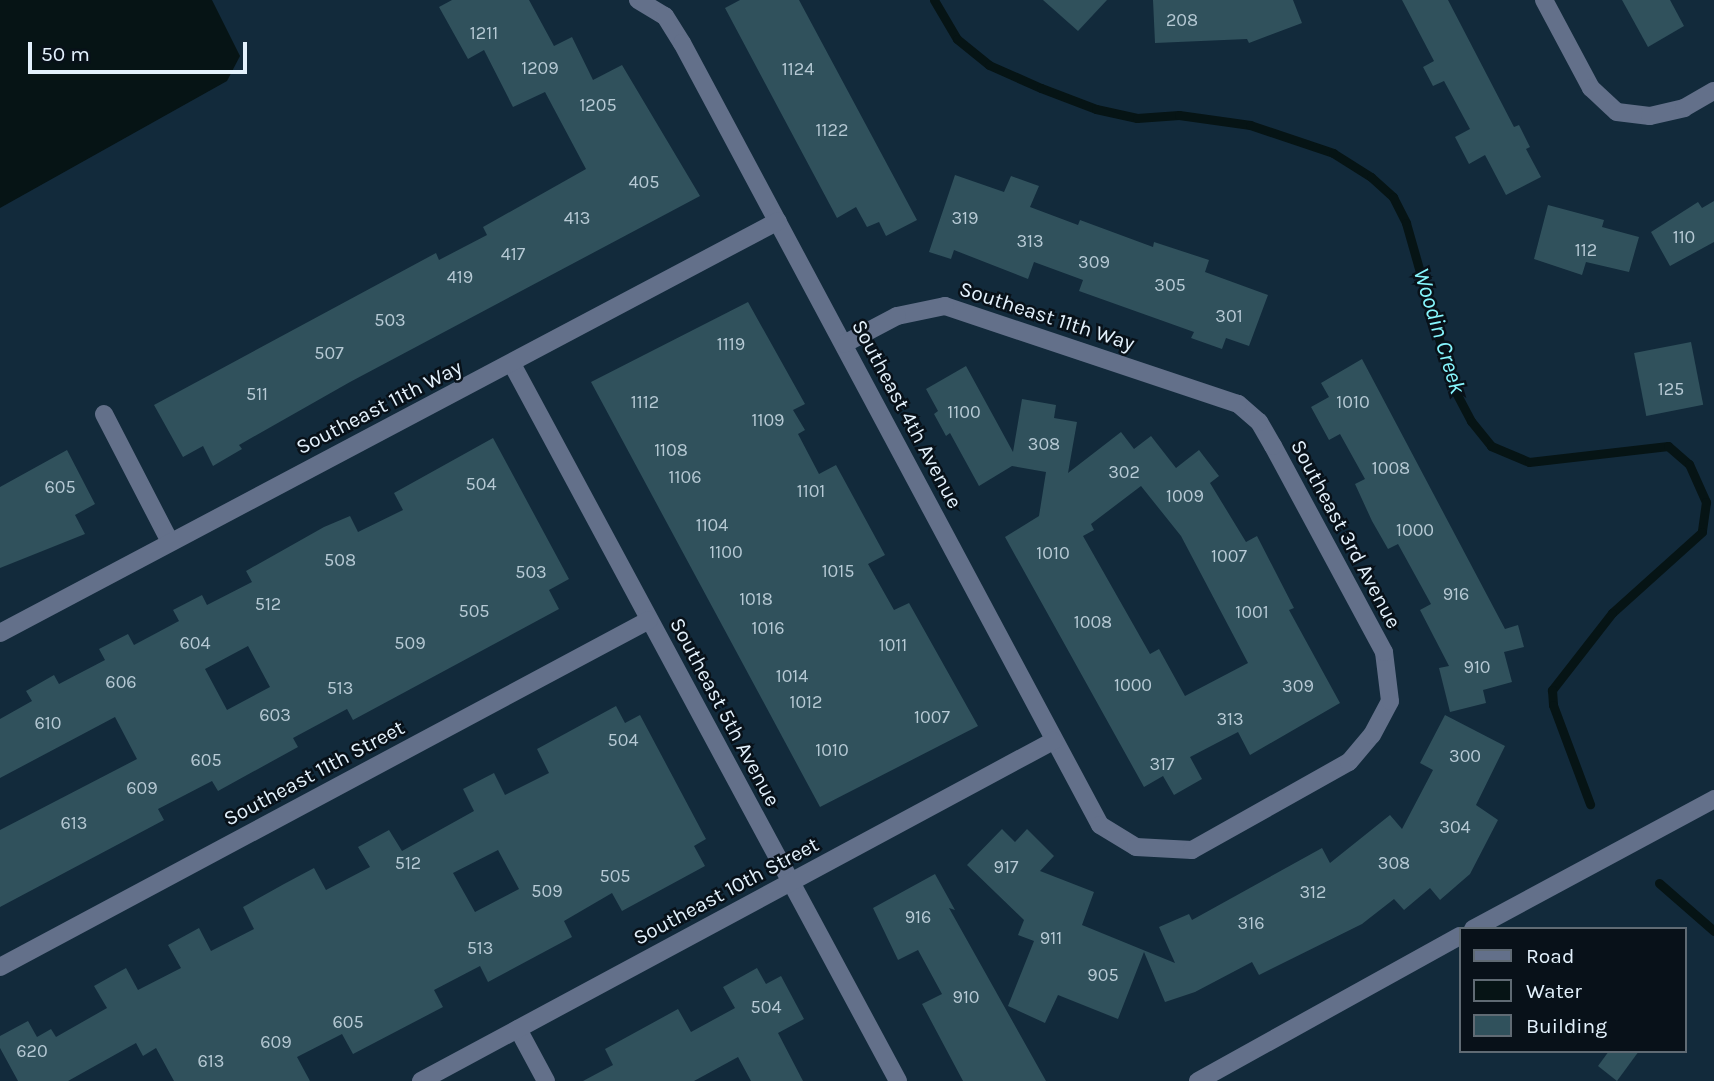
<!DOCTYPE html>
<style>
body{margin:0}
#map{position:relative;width:1714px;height:1081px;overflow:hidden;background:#122a3b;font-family:Karla,sans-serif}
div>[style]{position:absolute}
.water>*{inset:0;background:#061415}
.stream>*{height:9px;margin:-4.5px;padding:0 4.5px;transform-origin:4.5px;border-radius:4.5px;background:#061415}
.building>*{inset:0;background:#30515c;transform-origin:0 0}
.minor>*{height:18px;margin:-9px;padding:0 9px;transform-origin:9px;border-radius:9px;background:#63708a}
span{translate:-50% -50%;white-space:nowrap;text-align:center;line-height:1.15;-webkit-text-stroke:5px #081119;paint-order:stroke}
.number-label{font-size:18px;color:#b6c9d4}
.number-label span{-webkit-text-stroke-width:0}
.street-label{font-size:21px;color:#e3f1fc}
.water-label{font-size:23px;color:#87f7fe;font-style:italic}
.legend{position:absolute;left:1459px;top:927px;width:228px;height:126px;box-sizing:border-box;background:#081119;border:2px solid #606b74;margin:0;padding:9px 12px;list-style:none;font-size:21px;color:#e3f1fc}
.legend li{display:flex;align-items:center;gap:14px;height:35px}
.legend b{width:35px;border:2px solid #606b74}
.scale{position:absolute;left:28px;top:42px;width:219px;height:32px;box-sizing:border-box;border:4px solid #e3f1fc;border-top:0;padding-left:9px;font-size:21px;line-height:24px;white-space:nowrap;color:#e3f1fc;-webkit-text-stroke:5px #081119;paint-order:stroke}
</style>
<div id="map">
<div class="water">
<i style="clip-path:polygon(0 0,212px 0,240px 56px,227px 81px,0 208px)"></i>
</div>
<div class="stream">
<i style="left:934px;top:0;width:45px;rotate:59.5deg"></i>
<i style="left:957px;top:39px;width:41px;rotate:39.1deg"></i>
<i style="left:989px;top:65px;width:57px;rotate:23.9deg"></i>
<i style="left:1041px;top:88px;width:59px;rotate:20.9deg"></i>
<i style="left:1096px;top:109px;width:42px;rotate:12.4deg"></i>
<i style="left:1137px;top:118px;width:42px;rotate:-4.1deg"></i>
<i style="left:1179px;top:115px;width:72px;rotate:8deg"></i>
<i style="left:1250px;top:125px;width:88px;rotate:18.6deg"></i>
<i style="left:1333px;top:153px;width:45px;rotate:32.3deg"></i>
<i style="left:1371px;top:177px;width:30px;rotate:42deg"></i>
<i style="left:1393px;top:197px;width:29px;rotate:63deg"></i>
<i style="left:1406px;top:223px;width:168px;rotate:74.1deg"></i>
<i style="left:1452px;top:385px;width:41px;rotate:62.2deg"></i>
<i style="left:1471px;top:421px;width:32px;rotate:51deg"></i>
<i style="left:1491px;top:446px;width:41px;rotate:22.8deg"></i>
<i style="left:1529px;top:462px;width:140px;rotate:-6.6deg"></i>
<i style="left:1668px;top:446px;width:28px;rotate:41deg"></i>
<i style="left:1689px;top:464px;width:42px;rotate:65.9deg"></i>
<i style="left:1706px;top:502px;width:30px;rotate:98deg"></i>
<i style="left:1702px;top:532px;width:121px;rotate:138deg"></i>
<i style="left:1612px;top:613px;width:98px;rotate:127.9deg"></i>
<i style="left:1552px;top:690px;width:15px;rotate:86deg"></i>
<i style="left:1553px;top:705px;width:106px;rotate:69.5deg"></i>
<i style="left:1659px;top:883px;width:73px;rotate:41.1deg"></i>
</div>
<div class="building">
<i style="clip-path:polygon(452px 0,529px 0,554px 46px,572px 37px,593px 80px,622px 65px,700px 196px,350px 382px,239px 445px,242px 449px,213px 466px,203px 446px,183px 457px,154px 405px,436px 253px,439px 260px,487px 235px,483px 227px,586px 169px,545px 92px,513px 107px,484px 50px,468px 59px,439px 7px)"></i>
<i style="clip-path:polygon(740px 0,799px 0,917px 220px,886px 236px,879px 222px,867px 227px,856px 207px,837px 218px,725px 8px)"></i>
<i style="clip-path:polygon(1043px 0,1107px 0,1078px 31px)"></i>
<i style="clip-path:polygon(1153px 0,1293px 0,1302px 23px,1249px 43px,1247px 39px,1155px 43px)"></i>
<i style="clip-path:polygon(1402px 0,1448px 0,1514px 127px,1519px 125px,1530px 147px,1526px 149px,1541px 177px,1506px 195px,1485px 155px,1469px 164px,1455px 137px,1470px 129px,1444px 81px,1433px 86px,1423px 67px,1434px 61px)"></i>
<i style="clip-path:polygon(1622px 0,1670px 0,1684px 26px,1648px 47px)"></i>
<i style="clip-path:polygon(955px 175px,1004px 192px,1011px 176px,1039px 186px,1030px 207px,1078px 225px,1080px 220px,1153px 247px,1154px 242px,1209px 260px,1205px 272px,1268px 295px,1249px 346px,1226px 338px,1222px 349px,1191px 338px,1194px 332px,1079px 291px,1083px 280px,1034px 262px,1028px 279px,954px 250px,951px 259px,929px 252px)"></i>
<i style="clip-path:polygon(1714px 201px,1714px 242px,1670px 266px,1651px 232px,1698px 202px,1702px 208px)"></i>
<i style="clip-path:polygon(1548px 205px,1604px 220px,1602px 227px,1639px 237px,1629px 272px,1586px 262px,1582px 275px,1534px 259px)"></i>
<i style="clip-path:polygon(748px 302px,805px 404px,793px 410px,805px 430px,798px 434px,819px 474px,836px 465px,885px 555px,868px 564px,894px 610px,909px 603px,978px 726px,820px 807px,591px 382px)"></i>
<i style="left:1691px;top:342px;width:64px;height:58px;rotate:79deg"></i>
<i style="clip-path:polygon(1362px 359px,1505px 629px,1518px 625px,1524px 647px,1504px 652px,1512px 682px,1483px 690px,1486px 703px,1450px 712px,1439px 668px,1449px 666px,1420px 610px,1431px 604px,1398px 544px,1388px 549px,1372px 521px,1355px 484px,1365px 479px,1340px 434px,1329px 440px,1311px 407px,1329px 397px,1321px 383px)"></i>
<i style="clip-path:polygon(evenodd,966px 366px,1013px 452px,1022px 399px,1056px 405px,1054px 418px,1077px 422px,1068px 473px,1121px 432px,1134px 449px,1151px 436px,1176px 468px,1199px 450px,1219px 476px,1210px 483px,1246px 542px,1257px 536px,1294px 608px,1289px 610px,1340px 703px,1250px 755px,1238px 732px,1190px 757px,1202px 779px,1174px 795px,1163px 776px,1144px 787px,1005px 537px,1039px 516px,1046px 472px,1012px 466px,979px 486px,950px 433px,946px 436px,934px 414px,938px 411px,926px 389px,966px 366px,1141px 486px,1181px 536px,1248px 663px,1185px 696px,1159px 649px,1150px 654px,1083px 536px,1094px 530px,1091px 524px,1141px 486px)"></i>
<i style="clip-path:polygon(evenodd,493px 438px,569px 579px,549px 590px,559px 609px,353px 720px,347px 709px,293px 738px,298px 747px,218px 791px,212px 781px,158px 809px,164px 820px,0 907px,0 830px,137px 759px,115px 717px,0 778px,0 719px,32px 701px,26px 691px,54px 675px,59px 684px,105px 660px,99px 649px,128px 634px,134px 645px,179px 621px,173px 610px,202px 595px,207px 605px,252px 582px,246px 571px,324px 527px,350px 516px,358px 532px,403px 510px,394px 493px,493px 438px,248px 646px,270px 687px,227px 710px,205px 669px,248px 646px)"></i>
<i style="clip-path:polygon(67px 450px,95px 504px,75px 515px,85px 534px,0 568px,0 487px)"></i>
<i style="clip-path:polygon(evenodd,616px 706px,625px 723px,640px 715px,706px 839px,694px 846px,705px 866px,622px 911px,612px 893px,564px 921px,572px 937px,488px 982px,480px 966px,434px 990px,443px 1007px,353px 1054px,342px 1034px,297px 1057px,310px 1081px,174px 1081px,156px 1048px,143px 1056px,136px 1043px,68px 1081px,18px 1081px,0 1048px,0 1036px,28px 1021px,37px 1037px,51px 1029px,56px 1037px,107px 1008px,94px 986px,126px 968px,138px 990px,181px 968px,168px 945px,199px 928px,211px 951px,254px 929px,243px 907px,284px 884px,314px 868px,326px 890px,370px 867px,358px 847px,389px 830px,402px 851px,474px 811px,463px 789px,494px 773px,505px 795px,549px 773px,537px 749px,616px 706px,498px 850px,519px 889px,475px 912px,453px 873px,498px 850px)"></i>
<i style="clip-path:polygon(1445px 715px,1505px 746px,1476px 805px,1498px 820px,1470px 874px,1440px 900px,1430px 888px,1404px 910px,1394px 899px,1362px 924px,1259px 975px,1252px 962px,1195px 992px,1165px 1002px,1144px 952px,1118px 1019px,1058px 995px,1045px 1023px,1008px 1006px,1034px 941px,1018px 935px,1024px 920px,967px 865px,1002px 829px,1015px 842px,1027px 829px,1054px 856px,1040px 871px,1094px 892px,1082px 925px,1175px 963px,1159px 927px,1189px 914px,1192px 920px,1322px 848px,1330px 863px,1390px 815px,1402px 829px,1433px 770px,1420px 763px)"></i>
<i style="clip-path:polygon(935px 874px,955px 910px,949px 908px,1046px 1081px,963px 1081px,922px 1004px,942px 994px,918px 950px,898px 960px,873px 908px)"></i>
<i style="clip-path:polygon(757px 968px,766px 984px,781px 976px,804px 1019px,778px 1033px,803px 1081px,751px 1081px,738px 1057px,694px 1081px,583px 1081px,613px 1065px,605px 1049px,678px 1009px,691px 1032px,735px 1008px,723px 987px)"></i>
<i style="clip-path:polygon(1609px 1051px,1639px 1051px,1617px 1081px,1598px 1066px)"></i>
</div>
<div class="minor">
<i style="left:638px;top:0;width:31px;rotate:31deg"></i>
<i style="left:665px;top:16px;width:32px;rotate:58deg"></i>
<i style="left:682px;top:43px;width:887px;rotate:61.87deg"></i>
<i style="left:1100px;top:825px;width:42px;rotate:31.4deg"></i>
<i style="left:1136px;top:847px;width:56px;rotate:3.1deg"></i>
<i style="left:1192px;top:850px;width:180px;rotate:-29.3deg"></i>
<i style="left:1349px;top:762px;width:35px;rotate:-50deg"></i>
<i style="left:1372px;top:735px;width:38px;rotate:-62deg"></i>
<i style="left:1390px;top:701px;width:49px;rotate:-97deg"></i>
<i style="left:1384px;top:652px;width:234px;rotate:-118.3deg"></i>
<i style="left:1273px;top:446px;width:28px;rotate:-120deg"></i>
<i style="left:1259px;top:422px;width:28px;rotate:-139deg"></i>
<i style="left:1238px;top:404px;width:309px;rotate:-161.5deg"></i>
<i style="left:945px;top:306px;width:49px;rotate:168.2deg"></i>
<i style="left:897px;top:316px;width:60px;rotate:152.2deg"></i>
<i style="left:1544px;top:0;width:100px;rotate:61.9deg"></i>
<i style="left:1591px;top:88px;width:35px;rotate:43deg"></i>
<i style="left:1617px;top:112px;width:33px;rotate:7deg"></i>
<i style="left:1650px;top:116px;width:35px;rotate:-13deg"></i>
<i style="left:1684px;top:108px;width:34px;rotate:-30deg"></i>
<i style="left:512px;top:364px;width:814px;rotate:61.7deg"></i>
<i style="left:104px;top:414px;width:144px;rotate:62.7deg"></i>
<i style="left:0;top:633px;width:880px;rotate:-27.9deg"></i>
<i style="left:1473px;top:929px;width:274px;rotate:-28.3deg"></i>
<i style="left:0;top:967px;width:736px;rotate:-28.13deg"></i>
<i style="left:518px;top:1029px;width:59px;rotate:61.7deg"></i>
<i style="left:421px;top:1081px;width:718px;rotate:-28.28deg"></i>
<i style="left:1198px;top:1081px;width:299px;rotate:-29deg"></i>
</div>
<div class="number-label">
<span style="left:1182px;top:20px">208</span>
<span style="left:484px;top:33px">1211</span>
<span style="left:540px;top:68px">1209</span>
<span style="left:798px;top:69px">1124</span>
<span style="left:598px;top:105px">1205</span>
<span style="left:832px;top:130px">1122</span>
<span style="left:644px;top:182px">405</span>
<span style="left:577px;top:218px">413</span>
<span style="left:965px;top:218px">319</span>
<span style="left:1684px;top:237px">110</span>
<span style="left:1030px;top:241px">313</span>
<span style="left:1586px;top:250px">112</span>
<span style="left:513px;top:254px">417</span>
<span style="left:1094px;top:262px">309</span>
<span style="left:460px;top:277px">419</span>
<span style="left:1170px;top:285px">305</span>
<span style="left:1229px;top:316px">301</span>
<span style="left:390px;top:320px">503</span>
<span style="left:731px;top:344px">1119</span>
<span style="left:329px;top:353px">507</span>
<span style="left:1671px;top:389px">125</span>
<span style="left:257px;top:394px">511</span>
<span style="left:645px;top:402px">1112</span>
<span style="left:1353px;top:402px">1010</span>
<span style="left:964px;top:412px">1100</span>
<span style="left:768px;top:420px">1109</span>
<span style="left:1044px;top:444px">308</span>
<span style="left:671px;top:450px">1108</span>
<span style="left:1391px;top:468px">1008</span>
<span style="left:1124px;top:472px">302</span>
<span style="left:685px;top:477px">1106</span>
<span style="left:481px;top:484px">504</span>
<span style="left:60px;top:487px">605</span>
<span style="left:811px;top:491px">1101</span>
<span style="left:1185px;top:496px">1009</span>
<span style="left:712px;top:525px">1104</span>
<span style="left:1415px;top:530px">1000</span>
<span style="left:726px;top:552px">1100</span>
<span style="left:1053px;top:553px">1010</span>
<span style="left:1229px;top:556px">1007</span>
<span style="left:340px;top:560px">508</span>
<span style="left:838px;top:571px">1015</span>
<span style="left:531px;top:572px">503</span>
<span style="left:1456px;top:594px">916</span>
<span style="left:756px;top:599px">1018</span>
<span style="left:268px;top:604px">512</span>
<span style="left:474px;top:611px">505</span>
<span style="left:1252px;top:612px">1001</span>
<span style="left:1093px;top:622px">1008</span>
<span style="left:768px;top:628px">1016</span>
<span style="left:195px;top:643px">604</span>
<span style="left:410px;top:643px">509</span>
<span style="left:893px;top:645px">1011</span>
<span style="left:1477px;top:667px">910</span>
<span style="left:792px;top:676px">1014</span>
<span style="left:121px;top:682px">606</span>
<span style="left:1133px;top:685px">1000</span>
<span style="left:1298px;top:686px">309</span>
<span style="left:340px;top:688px">513</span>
<span style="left:806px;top:702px">1012</span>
<span style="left:275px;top:715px">603</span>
<span style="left:932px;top:717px">1007</span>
<span style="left:1230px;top:719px">313</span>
<span style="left:48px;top:723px">610</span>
<span style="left:623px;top:740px">504</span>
<span style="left:832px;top:750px">1010</span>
<span style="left:1465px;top:756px">300</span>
<span style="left:206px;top:760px">605</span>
<span style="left:1162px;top:764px">317</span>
<span style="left:142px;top:788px">609</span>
<span style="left:74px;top:823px">613</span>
<span style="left:1455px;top:827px">304</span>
<span style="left:408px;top:863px">512</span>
<span style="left:1394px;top:863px">308</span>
<span style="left:1006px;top:867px">917</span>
<span style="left:615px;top:876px">505</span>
<span style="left:547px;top:891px">509</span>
<span style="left:1313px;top:892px">312</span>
<span style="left:918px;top:917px">916</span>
<span style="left:1251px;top:923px">316</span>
<span style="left:1051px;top:938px">911</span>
<span style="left:480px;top:948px">513</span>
<span style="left:1103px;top:975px">905</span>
<span style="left:966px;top:997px">910</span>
<span style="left:766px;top:1007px">504</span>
<span style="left:348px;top:1022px">605</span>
<span style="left:276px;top:1042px">609</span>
<span style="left:32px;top:1051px">620</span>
<span style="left:211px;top:1061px">613</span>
</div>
<div class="street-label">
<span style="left:1047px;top:316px;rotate:18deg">Southeast 11th Way</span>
<span style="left:379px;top:407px;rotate:-27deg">Southeast 11th Way</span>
<span style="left:907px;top:414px;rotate:62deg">Southeast 4th Avenue</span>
<span style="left:1346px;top:534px;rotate:62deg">Southeast 3rd Avenue</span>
<span style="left:725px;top:712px;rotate:62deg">Southeast 5th Avenue</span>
<span style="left:314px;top:773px;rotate:-28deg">Southeast 11th Street</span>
<span style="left:726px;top:891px;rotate:-28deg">Southeast 10th Street</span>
</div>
<div class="water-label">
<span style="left:1439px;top:331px;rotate:73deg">Woodin Creek</span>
</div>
<ul class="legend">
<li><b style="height:9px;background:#63708a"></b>Road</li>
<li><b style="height:19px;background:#061415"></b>Water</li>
<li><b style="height:19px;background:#30515c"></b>Building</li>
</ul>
<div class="scale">50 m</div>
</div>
